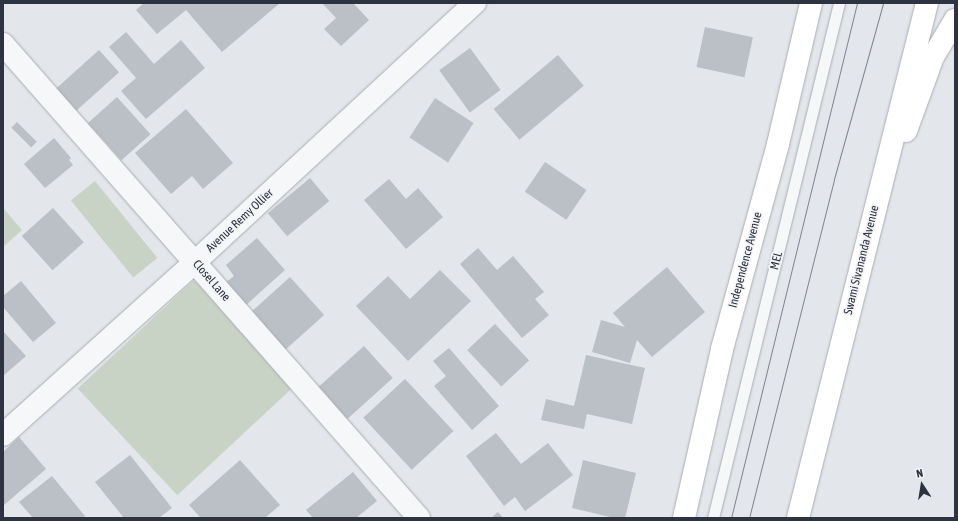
<!DOCTYPE html>
<style>
body{margin:0}
#map{position:relative;width:958px;height:521px;overflow:hidden;background:#e3e6ea;font-family:"Asap Condensed",sans-serif}
div>[style]{position:absolute}
.green>*{inset:0;background:#c8d3c5;transform-origin:0 0}
.building>*{inset:0;background:#bbbfc6;transform-origin:0 0}
.roads{filter:drop-shadow(0 0 1px #a9adb4) drop-shadow(0 0 1px #a9adb4)}
.lane>*{height:11px;margin:-5.5px;padding:0 5.5px;transform-origin:5.5px;border-radius:5.5px;background:#f6f7f9}
.street>*{height:22px;margin:-11px;padding:0 11px;transform-origin:11px;border-radius:11px;background:#f6f7f9}
.secondary>*{height:22px;margin:-11px;padding:0 11px;transform-origin:11px;border-radius:11px;background:#fff}
.tram>*{height:1px;margin:-0.5px;padding:0 0.5px;transform-origin:0.5px;border-radius:0.5px;background:#7e8592}
span{translate:-50% -50%;white-space:nowrap;text-align:center;line-height:1.15;-webkit-text-stroke:3.5px #f3f4f7;paint-order:stroke}
.street-label{font-size:12px;color:#2d3340}
.frame{position:absolute;inset:0;border:4px solid #2d3340;pointer-events:none}
.north{position:absolute;left:902px;top:465px;width:40px;height:40px;-webkit-text-stroke:3px #f3f4f7;paint-order:stroke;rotate:348deg;font-size:11px;font-weight:700;line-height:16px;text-align:center;color:#2d3340}
.north::after{content:'';display:block;margin:auto;width:14px;height:18px;background:#2d3340;clip-path:polygon(50% 0,100% 100%,50% 72%,0 100%)}
</style>
<div id="map">
<div class="green">
<i style="left:95px;top:181px;width:99px;height:31px;rotate:51deg"></i>
<i style="clip-path:polygon(3px 208px,22px 230px,3px 247px)"></i>
<i style="left:194px;top:280px;width:146px;height:159px;rotate:47deg"></i>
</div>
<div class="building">
<i style="clip-path:polygon(144px 3px,280px 3px,222px 52px,186px 10px,157px 34px,136px 10px)"></i>
<i style="clip-path:polygon(322px 3px,353px 3px,369px 20px,341px 46px,324px 29px,336px 18px)"></i>
<i style="left:705px;top:27px;width:49px;height:41px;rotate:12deg"></i>
<i style="clip-path:polygon(126px 32px,154px 64px,181px 40px,205px 68px,146px 119px,121px 91px,136px 78px,109px 47px)"></i>
<i style="left:470px;top:48px;width:52px;height:38px;rotate:54deg"></i>
<i style="left:99px;top:50px;width:30px;height:61px;rotate:48deg"></i>
<i style="left:558px;top:55px;width:40px;height:84px;rotate:50deg"></i>
<i style="left:117px;top:97px;width:50px;height:39px;rotate:48deg"></i>
<i style="left:435px;top:98px;width:46px;height:47px;rotate:33deg"></i>
<i style="clip-path:polygon(186px 109px,233px 163px,203px 189px,192px 176px,171px 194px,135px 153px)"></i>
<i style="left:17px;top:122px;width:28px;height:8px;rotate:45deg"></i>
<i style="clip-path:polygon(54px 138px,71px 158px,69px 160px,73px 165px,45px 188px,24px 164px)"></i>
<i style="left:545px;top:162px;width:50px;height:36px;rotate:34deg"></i>
<i style="left:310px;top:178px;width:30px;height:55px;rotate:50deg"></i>
<i style="clip-path:polygon(389px 179px,406px 199px,418px 188px,443px 217px,406px 249px,364px 200px)"></i>
<i style="left:53px;top:208px;width:46px;height:42px;rotate:48deg"></i>
<i style="clip-path:polygon(257px 238px,285px 270px,246px 305px,226px 282px,234px 276px,226px 265px)"></i>
<i style="clip-path:polygon(478px 248px,497px 270px,513px 256px,544px 292px,535px 299px,549px 315px,522px 338px,460px 264px)"></i>
<i style="clip-path:polygon(667px 267px,705px 312px,652px 357px,637px 340px,630px 363px,592px 352px,601px 320px,625px 327px,613px 313px)"></i>
<i style="clip-path:polygon(440px 270px,471px 301px,408px 361px,356px 306px,388px 276px,410px 299px)"></i>
<i style="left:290px;top:277px;width:51px;height:53px;rotate:48deg"></i>
<i style="clip-path:polygon(21px 281px,56px 323px,33px 342px,3px 307px,3px 296px)"></i>
<i style="left:495px;top:324px;width:50px;height:38px;rotate:47deg"></i>
<i style="clip-path:polygon(3px 331px,26px 356px,3px 376px)"></i>
<i style="left:364px;top:346px;width:43px;height:62px;rotate:48deg"></i>
<i style="clip-path:polygon(449px 348px,499px 406px,472px 430px,434px 386px,446px 376px,433px 361px)"></i>
<i style="clip-path:polygon(586px 355px,645px 368px,632px 424px,587px 414px,584px 429px,541px 420px,546px 399px,574px 406px)"></i>
<i style="left:405px;top:379px;width:71px;height:57px;rotate:47deg"></i>
<i style="clip-path:polygon(496px 433px,521px 464px,548px 443px,573px 475px,525px 511px,515px 497px,504px 506px,466px 456px)"></i>
<i style="clip-path:polygon(19px 437px,46px 469px,4px 505px,3px 452px)"></i>
<i style="clip-path:polygon(130px 455px,172px 508px,159px 518px,124px 518px,95px 482px)"></i>
<i style="clip-path:polygon(240px 460px,280px 505px,265px 518px,201px 518px,189px 505px)"></i>
<i style="clip-path:polygon(583px 460px,636px 473px,625px 518px,614px 518px,572px 508px)"></i>
<i style="clip-path:polygon(353px 472px,377px 501px,356px 518px,313px 518px,306px 510px)"></i>
<i style="clip-path:polygon(52px 476px,85px 516px,82px 518px,33px 518px,19px 502px)"></i>
<i style="clip-path:polygon(498px 512px,503px 518px,491px 518px)"></i>
</div>
<div class="roads">
<div class="lane">
<i style="left:713px;top:518px;width:530px;rotate:-76.25deg"></i>
</div>
<div class="street">
<i style="left:3px;top:44px;width:631px;rotate:48.73deg"></i>
<i style="left:3px;top:435px;width:257px;rotate:-42deg"></i>
<i style="left:194px;top:263px;width:383px;rotate:-42.8deg"></i>
</div>
<div class="secondary">
<i style="left:906px;top:131px;width:79px;rotate:-70deg"></i>
<i style="left:933px;top:57px;width:43px;rotate:-59.3deg"></i>
<i style="left:684px;top:518px;width:173px;rotate:-77.3deg"></i>
<i style="left:722px;top:349px;width:213px;rotate:-74.7deg"></i>
<i style="left:778px;top:144px;width:145px;rotate:-76.8deg"></i>
<i style="left:798px;top:518px;width:531px;rotate:-75.94deg"></i>
</div>
</div>
<div class="tram">
<i style="left:731px;top:518px;width:530px;rotate:-76.25deg"></i>
<i style="left:749px;top:518px;width:349px;rotate:-75.9deg"></i>
<i style="left:834px;top:179px;width:183px;rotate:-74.4deg"></i>
</div>
<div class="street-label">
<span style="left:240px;top:221px;rotate:-43deg">Avenue Remy Ollier</span>
<span style="left:746px;top:260px;rotate:-75deg">Independence Avenue</span>
<span style="left:862px;top:260px;rotate:-76deg">Swami Sivananda Avenue</span>
<span style="left:777px;top:261px;rotate:-76deg">MEL</span>
<span style="left:211px;top:281px;rotate:49deg">Closel Lane</span>
</div>
<div class="frame"></div>
<div class="north">N</div>
</div>
